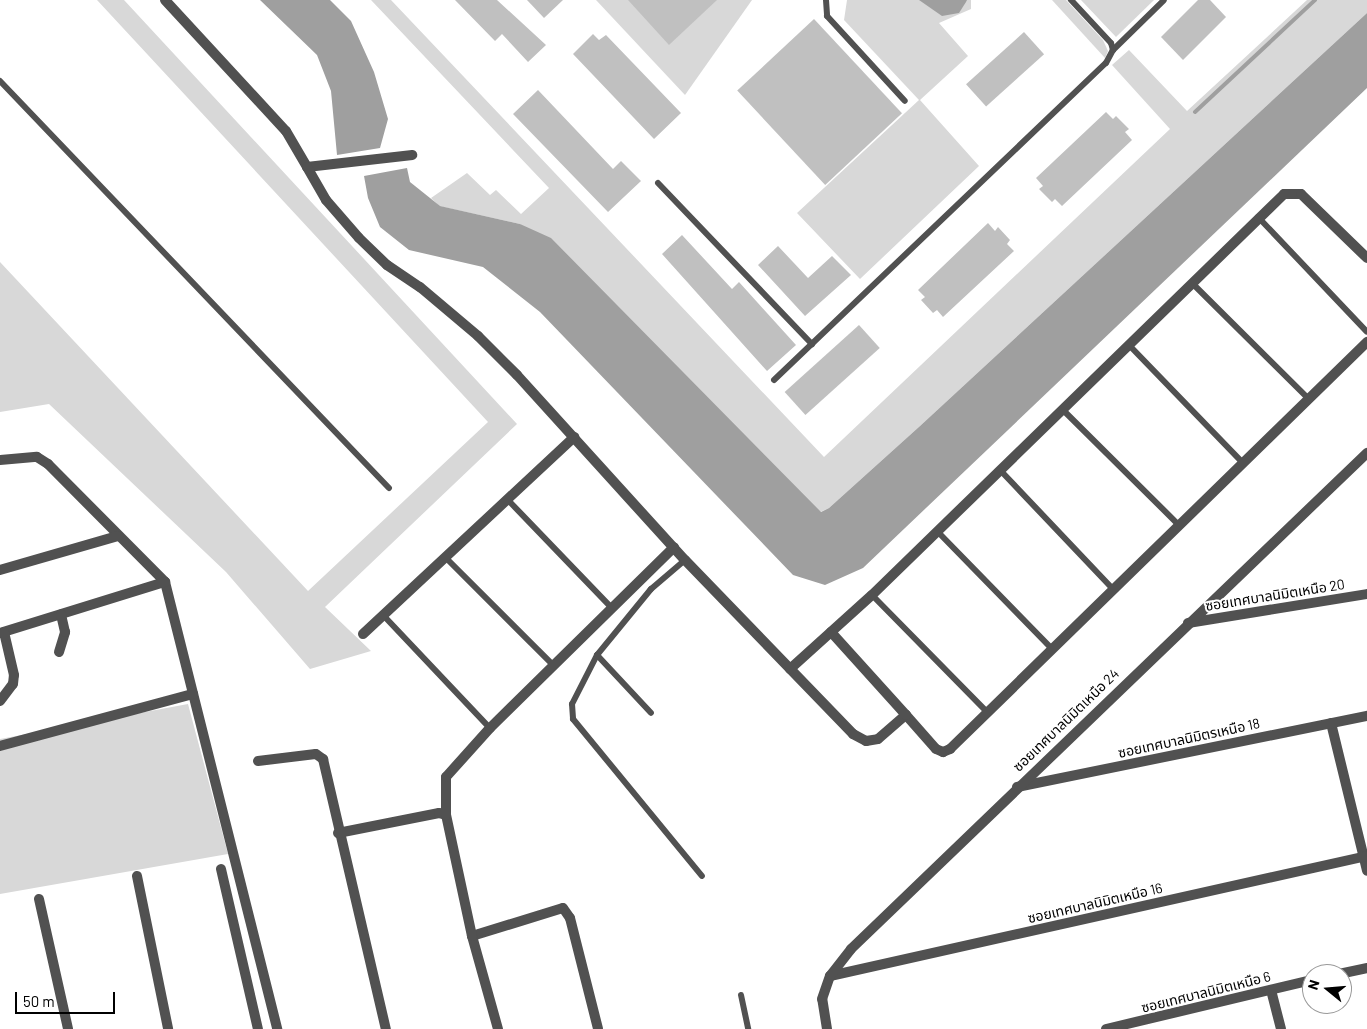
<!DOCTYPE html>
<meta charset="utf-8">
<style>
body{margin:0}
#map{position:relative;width:1367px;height:1029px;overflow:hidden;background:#fff;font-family:Barlow,"Noto Sans Thai",sans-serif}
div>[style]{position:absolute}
.green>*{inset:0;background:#d8d8d8}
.water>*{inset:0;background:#9f9f9f}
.stream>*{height:4px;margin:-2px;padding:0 2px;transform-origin:2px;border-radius:2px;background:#9f9f9f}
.building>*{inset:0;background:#c0c0c0;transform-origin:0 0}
.lane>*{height:6px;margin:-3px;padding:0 3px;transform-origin:3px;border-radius:3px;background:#515151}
.street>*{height:10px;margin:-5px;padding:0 5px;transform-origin:5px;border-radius:5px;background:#515151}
span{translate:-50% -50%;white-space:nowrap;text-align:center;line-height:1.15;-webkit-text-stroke:4px #fff;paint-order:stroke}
.street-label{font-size:14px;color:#000}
.north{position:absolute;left:1302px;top:964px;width:50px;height:50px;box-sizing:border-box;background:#fff;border:1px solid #999;border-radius:50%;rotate:287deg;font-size:14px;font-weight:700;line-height:20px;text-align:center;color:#000}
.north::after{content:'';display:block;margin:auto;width:18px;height:22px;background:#000;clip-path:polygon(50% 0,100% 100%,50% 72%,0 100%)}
.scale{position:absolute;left:15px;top:992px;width:100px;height:22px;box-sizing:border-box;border:2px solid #000;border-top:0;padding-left:6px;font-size:15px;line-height:18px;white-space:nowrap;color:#000;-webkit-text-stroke:4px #fff;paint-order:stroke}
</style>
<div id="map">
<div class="green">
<i style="clip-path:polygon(97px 0,124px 0,517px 424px,325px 607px,371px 651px,310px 669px,226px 572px,49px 404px,0 412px,0 262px,308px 591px,488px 422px)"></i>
<i style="clip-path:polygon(371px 0,391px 0,824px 457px,1170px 129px,1112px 65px,1129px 50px,1187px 111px,1307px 0,1367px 0,1367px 13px,920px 426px,829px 508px,820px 512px,520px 224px,439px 206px,431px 198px,467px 173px,490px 195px,496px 190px,521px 214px,549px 188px)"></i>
<i style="clip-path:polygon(596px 0,752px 0,685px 95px)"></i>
<i style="clip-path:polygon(847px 0,971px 0,971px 9px,939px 23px,968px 56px,920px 100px,979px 166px,860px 279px,797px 213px,919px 100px,844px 20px)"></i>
<i style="clip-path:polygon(1052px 0,1066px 0,1103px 40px,1108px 51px,1105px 58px)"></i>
<i style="clip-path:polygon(1081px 0,1154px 0,1116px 37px)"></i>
<i style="clip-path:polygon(188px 704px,228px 854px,0 894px,0 739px)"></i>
</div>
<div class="water">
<i style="clip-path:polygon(260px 0,330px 0,351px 21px,374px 72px,388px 119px,380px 148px,337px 155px,331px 91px,317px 55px)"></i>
<i style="clip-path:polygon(919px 0,967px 0,966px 2px,959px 13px,942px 16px)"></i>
<i style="clip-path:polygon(1367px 13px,1367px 88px,863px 568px,825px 585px,793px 575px,540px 312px,483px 267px,409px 250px,380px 227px,368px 198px,364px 176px,407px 168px,410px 182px,440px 206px,520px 224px,551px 238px,821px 512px,829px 508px,920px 426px)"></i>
</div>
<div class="stream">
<i style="left:1195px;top:112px;width:164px;rotate:-43deg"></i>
</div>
<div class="building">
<i style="clip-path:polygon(455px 0,497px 0,546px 45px,528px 62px,502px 34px,495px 41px)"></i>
<i style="clip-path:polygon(527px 0,563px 0,544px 18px)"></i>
<i style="clip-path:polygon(628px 0,717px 0,669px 45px)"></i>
<i style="clip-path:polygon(1198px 0,1210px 0,1226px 17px,1183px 60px,1161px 37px)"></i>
<i style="left:814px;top:19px;width:129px;height:105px;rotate:47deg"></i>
<i style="left:1024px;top:32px;width:30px;height:78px;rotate:48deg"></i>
<i style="clip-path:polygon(593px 34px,599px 40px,606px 35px,681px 113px,654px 139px,573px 54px)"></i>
<i style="clip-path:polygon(538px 90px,613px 169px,621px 161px,641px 181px,608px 212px,513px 114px)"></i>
<i style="clip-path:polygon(1106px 112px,1113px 119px,1116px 116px,1129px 129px,1125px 132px,1132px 140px,1062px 206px,1055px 199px,1052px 202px,1039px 189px,1043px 186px,1036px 178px)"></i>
<i style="clip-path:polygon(988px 223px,995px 231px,998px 227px,1010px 240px,1007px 244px,1014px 251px,943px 317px,937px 310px,933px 313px,921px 300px,925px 297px,918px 290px)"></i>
<i style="clip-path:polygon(682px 235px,732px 289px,739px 282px,796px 345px,767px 371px,662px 254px)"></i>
<i style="clip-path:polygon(778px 246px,808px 278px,832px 256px,851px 275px,805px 316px,758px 265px)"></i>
<i style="left:859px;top:325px;width:31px;height:100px;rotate:48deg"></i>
</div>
<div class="lane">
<i style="left:826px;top:0;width:16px;rotate:86deg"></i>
<i style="left:827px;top:16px;width:115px;rotate:47.5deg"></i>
<i style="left:1113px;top:50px;width:71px;rotate:-44.4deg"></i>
<i style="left:0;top:81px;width:563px;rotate:46.3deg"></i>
<i style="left:658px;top:183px;width:223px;rotate:46.3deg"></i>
<i style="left:1258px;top:217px;width:158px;rotate:46.5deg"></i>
<i style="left:1192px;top:283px;width:163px;rotate:44.8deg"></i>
<i style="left:1128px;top:344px;width:165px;rotate:46deg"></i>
<i style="left:774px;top:380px;width:459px;rotate:-43.7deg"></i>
<i style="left:1106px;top:63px;width:15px;rotate:-62deg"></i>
<i style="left:1113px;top:50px;width:7px;rotate:-106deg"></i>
<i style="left:1111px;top:43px;width:59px;rotate:-132.9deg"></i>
<i style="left:1062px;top:409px;width:165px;rotate:44.8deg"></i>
<i style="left:1000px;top:470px;width:164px;rotate:46.5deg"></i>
<i style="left:507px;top:499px;width:151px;rotate:46.1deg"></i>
<i style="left:937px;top:531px;width:165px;rotate:45.7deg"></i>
<i style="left:445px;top:557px;width:153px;rotate:45deg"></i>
<i style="left:685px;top:560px;width:45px;rotate:139.5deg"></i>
<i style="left:651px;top:589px;width:85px;rotate:129.3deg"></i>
<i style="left:597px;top:655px;width:55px;rotate:117deg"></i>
<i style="left:572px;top:704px;width:15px;rotate:86deg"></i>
<i style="left:573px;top:719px;width:203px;rotate:50.6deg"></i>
<i style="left:872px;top:595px;width:164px;rotate:45.5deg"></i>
<i style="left:383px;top:615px;width:156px;rotate:46.6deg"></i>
<i style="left:597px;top:655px;width:79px;rotate:47deg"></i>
<i style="left:741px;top:995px;width:35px;rotate:78deg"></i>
</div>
<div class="street">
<i style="left:165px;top:0;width:178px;rotate:47.3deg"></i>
<i style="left:286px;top:131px;width:42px;rotate:59.7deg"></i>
<i style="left:307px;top:167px;width:106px;rotate:-6.5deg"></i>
<i style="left:307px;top:167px;width:38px;rotate:60deg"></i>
<i style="left:326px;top:200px;width:50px;rotate:49deg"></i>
<i style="left:359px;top:238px;width:39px;rotate:44deg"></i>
<i style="left:387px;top:265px;width:40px;rotate:34deg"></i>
<i style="left:420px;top:287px;width:76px;rotate:40.2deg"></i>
<i style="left:478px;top:336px;width:55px;rotate:45deg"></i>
<i style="left:517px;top:375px;width:250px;rotate:47.8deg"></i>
<i style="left:685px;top:560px;width:242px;rotate:46deg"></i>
<i style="left:853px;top:734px;width:15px;rotate:28deg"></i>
<i style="left:866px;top:741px;width:12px;rotate:-9deg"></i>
<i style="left:878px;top:739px;width:37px;rotate:-41deg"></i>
<i style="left:906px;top:715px;width:45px;rotate:48.6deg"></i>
<i style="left:936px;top:749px;width:8px;rotate:23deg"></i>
<i style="left:943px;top:752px;width:8px;rotate:-23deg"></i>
<i style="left:950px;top:749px;width:583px;rotate:-44.3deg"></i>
<i style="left:0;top:460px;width:37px;rotate:-5deg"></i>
<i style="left:37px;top:457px;width:13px;rotate:32deg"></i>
<i style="left:48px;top:464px;width:166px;rotate:45.2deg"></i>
<i style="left:165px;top:582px;width:461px;rotate:75.9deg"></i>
<i style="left:0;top:570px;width:123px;rotate:-16.1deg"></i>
<i style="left:1188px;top:623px;width:181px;rotate:-9.2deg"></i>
<i style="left:831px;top:632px;width:112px;rotate:47.9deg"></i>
<i style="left:0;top:633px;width:173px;rotate:-17.2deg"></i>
<i style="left:363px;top:634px;width:289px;rotate:-43deg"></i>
<i style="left:59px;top:652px;width:21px;rotate:-73deg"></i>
<i style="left:65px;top:632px;width:18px;rotate:-103deg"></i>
<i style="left:790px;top:669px;width:110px;rotate:-42.1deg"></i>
<i style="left:872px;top:595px;width:575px;rotate:-44.22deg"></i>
<i style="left:1284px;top:194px;width:17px"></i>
<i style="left:1301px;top:194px;width:92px;rotate:44.1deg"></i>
<i style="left:0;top:701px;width:21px;rotate:-53deg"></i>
<i style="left:13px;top:684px;width:9px;rotate:-84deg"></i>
<i style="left:14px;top:675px;width:44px;rotate:-103.1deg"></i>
<i style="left:1331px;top:723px;width:152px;rotate:76.3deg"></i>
<i style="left:0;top:746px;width:200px;rotate:-15.1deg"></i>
<i style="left:258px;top:761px;width:58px;rotate:-6.9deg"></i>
<i style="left:316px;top:754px;width:9px;rotate:36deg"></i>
<i style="left:323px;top:759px;width:277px;rotate:76.9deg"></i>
<i style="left:1017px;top:787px;width:357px;rotate:-11.5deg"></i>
<i style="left:338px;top:833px;width:103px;rotate:-11.2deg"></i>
<i style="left:439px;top:813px;width:7px;rotate:16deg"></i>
<i style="left:221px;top:869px;width:164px;rotate:77deg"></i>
<i style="left:137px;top:876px;width:156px;rotate:78.5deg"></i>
<i style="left:39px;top:899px;width:133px;rotate:77.4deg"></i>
<i style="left:472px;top:936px;width:95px;rotate:-17.1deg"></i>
<i style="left:563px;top:908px;width:12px;rotate:55deg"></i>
<i style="left:570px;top:918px;width:114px;rotate:75.8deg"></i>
<i style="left:1339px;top:974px;width:29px;rotate:-12deg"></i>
<i style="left:830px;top:976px;width:550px;rotate:-12.6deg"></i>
<i style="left:1271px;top:990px;width:40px;rotate:75.6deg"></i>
<i style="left:498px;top:1029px;width:97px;rotate:-105.6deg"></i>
<i style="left:472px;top:936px;width:124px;rotate:-102.1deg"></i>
<i style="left:446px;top:815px;width:38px;rotate:-90deg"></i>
<i style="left:446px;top:777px;width:66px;rotate:-48.1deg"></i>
<i style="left:490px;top:728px;width:258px;rotate:-44.5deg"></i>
<i style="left:827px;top:1029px;width:30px;rotate:-99deg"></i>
<i style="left:822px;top:999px;width:24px;rotate:-71deg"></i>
<i style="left:830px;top:976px;width:34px;rotate:-52deg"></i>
<i style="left:851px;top:949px;width:716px;rotate:-43.87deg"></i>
<i style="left:1106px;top:1029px;width:212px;rotate:-13.4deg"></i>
</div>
<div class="street-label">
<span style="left:1275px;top:595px;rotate:-9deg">ซอยเทศบาลนิมิตเหนือ 20</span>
<span style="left:1066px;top:720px;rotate:-44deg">ซอยเทศบาลนิมิตเหนือ 24</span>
<span style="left:1189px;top:738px;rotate:-12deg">ซอยเทศบาลนิมิตรเหนือ 18</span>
<span style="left:1095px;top:903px;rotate:-13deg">ซอยเทศบาลนิมิตเหนือ 16</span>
<span style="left:1206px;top:992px;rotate:-14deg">ซอยเทศบาลนิมิตเหนือ 6</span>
</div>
<div class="north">N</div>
<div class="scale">50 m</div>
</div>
